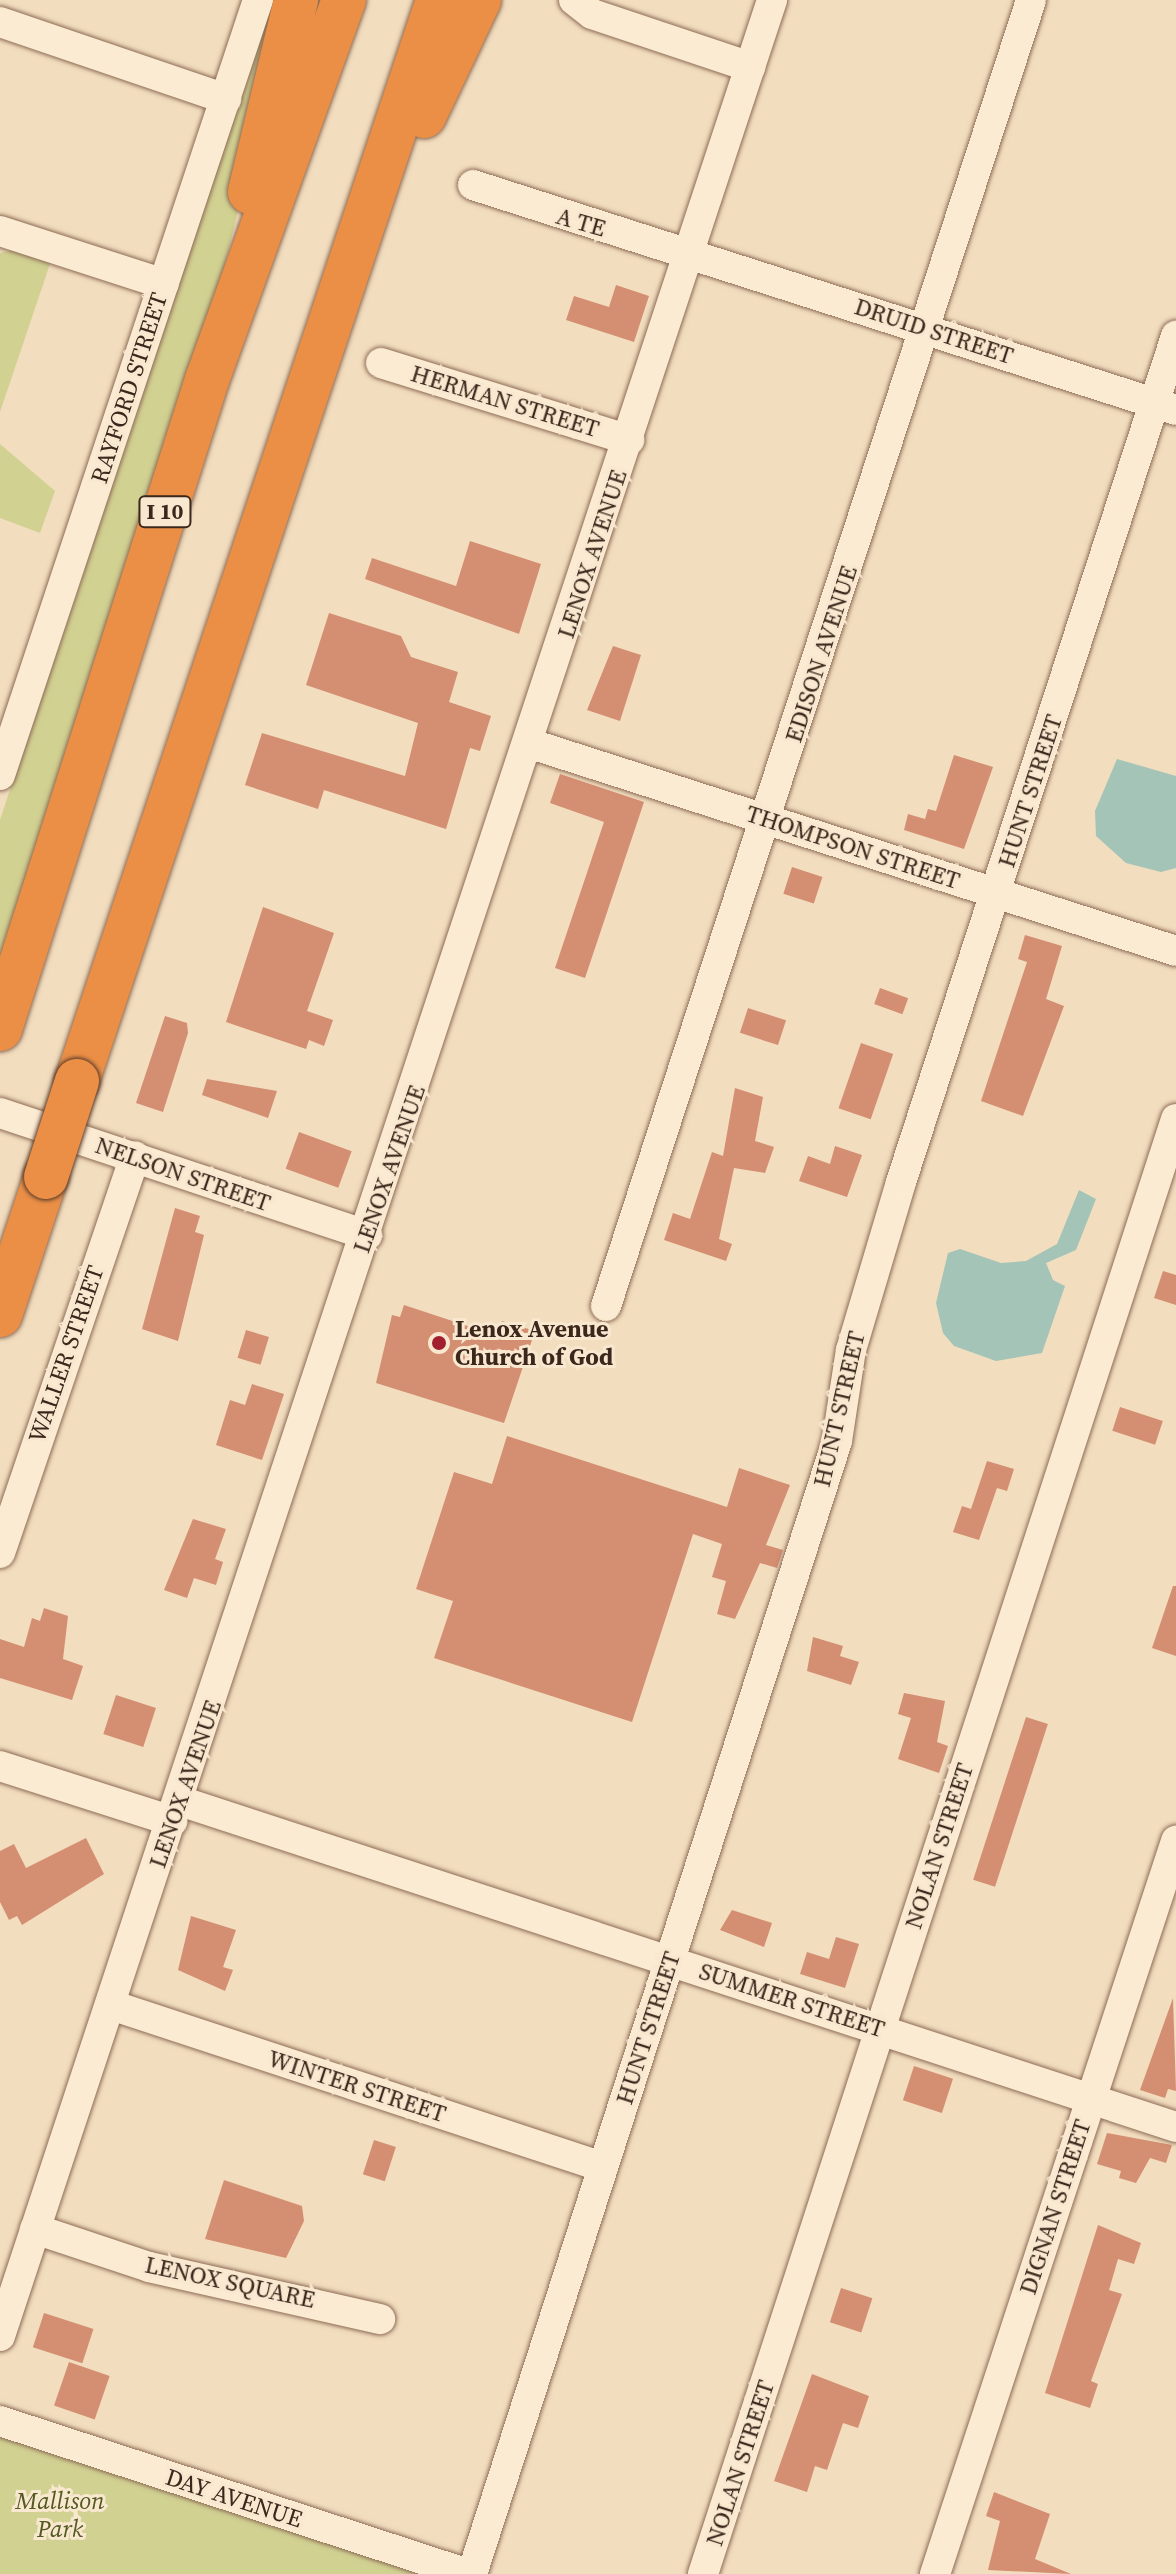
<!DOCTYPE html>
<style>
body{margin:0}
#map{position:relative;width:1176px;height:2574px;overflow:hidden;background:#f2ddbf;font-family:"Source Serif 4",serif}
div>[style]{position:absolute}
.green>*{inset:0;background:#d1d192}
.water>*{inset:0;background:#a3c4b6}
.building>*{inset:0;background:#d48e71;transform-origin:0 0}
.roads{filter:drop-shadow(0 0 2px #8d6c55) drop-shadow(0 0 2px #8d6c55)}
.minor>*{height:30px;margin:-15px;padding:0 15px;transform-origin:15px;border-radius:15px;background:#fcebd3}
.highway>*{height:44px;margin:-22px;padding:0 22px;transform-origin:22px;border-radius:22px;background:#eb8f47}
.bridges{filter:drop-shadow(0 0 2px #5a3b2a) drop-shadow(0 0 2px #5a3b2a)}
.highway-bridge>*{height:44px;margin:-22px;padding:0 22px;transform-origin:22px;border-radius:22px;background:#eb8f47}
.dots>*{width:22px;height:22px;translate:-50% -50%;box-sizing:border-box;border:4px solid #f9e8d0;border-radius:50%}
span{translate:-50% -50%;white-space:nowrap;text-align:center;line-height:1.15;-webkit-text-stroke:6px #f9e8d0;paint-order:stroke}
.shield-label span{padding:2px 6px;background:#f9e8d0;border:2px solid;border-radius:6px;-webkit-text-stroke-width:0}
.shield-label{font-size:22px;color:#3b271b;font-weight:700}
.street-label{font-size:24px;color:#3b271b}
.poi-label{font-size:24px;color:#3b271b;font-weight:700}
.left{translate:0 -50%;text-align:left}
.park-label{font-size:24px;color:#525a20;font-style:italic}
</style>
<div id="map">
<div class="green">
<i style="clip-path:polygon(269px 0,290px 0,191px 402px,0 994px,0 820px)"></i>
<i style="clip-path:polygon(14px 250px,51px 261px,0 412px,0 253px)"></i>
<i style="clip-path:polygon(0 444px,55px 491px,40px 533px,0 518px)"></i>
<i style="clip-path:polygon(0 2436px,436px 2574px,0 2574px)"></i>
</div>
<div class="water">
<i style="clip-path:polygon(1117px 759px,1176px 776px,1176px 868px,1161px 872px,1126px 863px,1096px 836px,1095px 811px)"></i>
<i style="clip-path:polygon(1079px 1190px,1096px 1199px,1076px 1250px,1046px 1263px,1053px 1280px,1065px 1286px,1042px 1353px,996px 1361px,954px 1346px,943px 1333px,936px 1303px,948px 1253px,960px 1249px,1001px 1263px,1026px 1261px,1057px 1244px)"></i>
</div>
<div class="building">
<i style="clip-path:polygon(616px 285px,649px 296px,634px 342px,566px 320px,574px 296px,609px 307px)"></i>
<i style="clip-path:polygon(470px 541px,541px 564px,519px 634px,365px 579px,372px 558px,456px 586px)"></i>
<i style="clip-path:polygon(329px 613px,401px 636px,411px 657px,458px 672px,449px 702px,491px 716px,480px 751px,470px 748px,446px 829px,324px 790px,318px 809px,245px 785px,262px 733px,405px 776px,418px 723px,306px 685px)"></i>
<i style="clip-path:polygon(613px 646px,641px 655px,620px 721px,587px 710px)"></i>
<i style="clip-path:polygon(954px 755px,993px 767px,964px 849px,904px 830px,908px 814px,925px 819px,928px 809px,936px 811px)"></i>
<i style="clip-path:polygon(560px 774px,644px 802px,585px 978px,555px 968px,604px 822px,550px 803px)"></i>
<i style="left:792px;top:867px;width:32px;height:28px;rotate:18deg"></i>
<i style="clip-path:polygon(263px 907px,334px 933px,307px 1011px,333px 1020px,324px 1046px,309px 1040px,306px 1049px,226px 1022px)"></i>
<i style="clip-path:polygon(1025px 935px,1062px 946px,1046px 999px,1064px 1006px,1023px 1116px,981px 1101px,1027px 962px,1018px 959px)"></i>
<i style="left:880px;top:988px;width:30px;height:17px;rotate:20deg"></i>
<i style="left:748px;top:1008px;width:40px;height:26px;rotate:18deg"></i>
<i style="clip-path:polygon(165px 1016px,187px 1023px,188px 1033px,163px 1112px,136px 1103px)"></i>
<i style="left:861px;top:1043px;width:34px;height:69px;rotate:19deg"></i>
<i style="clip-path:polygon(207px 1079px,277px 1091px,268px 1118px,202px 1095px)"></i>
<i style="clip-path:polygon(735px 1088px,763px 1097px,755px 1141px,774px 1147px,765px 1173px,734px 1168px,719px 1239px,732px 1244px,726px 1261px,664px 1240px,673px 1213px,690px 1219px,712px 1152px,723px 1156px)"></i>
<i style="left:299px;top:1132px;width:56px;height:39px;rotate:20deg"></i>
<i style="clip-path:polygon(835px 1146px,862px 1155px,847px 1197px,799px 1181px,808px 1156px,830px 1164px)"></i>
<i style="clip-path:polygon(175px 1208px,200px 1216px,195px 1232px,204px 1235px,178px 1341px,142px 1329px)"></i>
<i style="clip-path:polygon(1163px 1271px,1176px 1275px,1176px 1305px,1154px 1298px)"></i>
<i style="clip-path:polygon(404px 1305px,498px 1336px,502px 1321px,535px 1331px,504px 1423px,376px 1383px,392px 1315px,400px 1317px)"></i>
<i style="left:246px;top:1330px;width:24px;height:29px;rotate:17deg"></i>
<i style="clip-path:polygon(252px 1384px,284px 1394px,262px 1460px,216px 1445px,230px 1400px,245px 1405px)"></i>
<i style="left:1120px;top:1407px;width:45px;height:25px;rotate:18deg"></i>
<i style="clip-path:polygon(507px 1436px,727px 1507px,739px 1468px,790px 1485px,766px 1545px,783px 1550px,777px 1568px,760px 1563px,735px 1619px,717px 1614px,726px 1581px,712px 1577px,722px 1544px,693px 1534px,632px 1722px,434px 1658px,453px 1601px,416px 1589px,454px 1472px,492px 1484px)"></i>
<i style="clip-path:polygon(987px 1461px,1014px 1469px,1007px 1491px,997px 1488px,979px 1540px,953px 1532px,962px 1506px,971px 1509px)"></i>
<i style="clip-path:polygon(193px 1519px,226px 1529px,215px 1559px,223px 1562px,216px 1585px,194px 1578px,187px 1598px,164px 1590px)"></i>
<i style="clip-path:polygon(1173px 1586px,1176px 1586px,1176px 1656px,1152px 1648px)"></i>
<i style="clip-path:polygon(44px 1608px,68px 1616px,63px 1659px,83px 1666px,72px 1700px,0 1678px,0 1639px,24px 1647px,32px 1618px,40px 1621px)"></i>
<i style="clip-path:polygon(813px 1637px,843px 1646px,840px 1656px,859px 1662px,851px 1685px,807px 1671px)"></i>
<i style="clip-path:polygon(904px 1693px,945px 1701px,937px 1742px,948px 1746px,939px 1773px,898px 1759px,911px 1718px,898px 1714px)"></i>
<i style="left:116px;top:1695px;width:42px;height:41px;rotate:18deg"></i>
<i style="left:1026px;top:1717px;width:23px;height:171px;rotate:18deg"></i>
<i style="clip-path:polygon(86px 1838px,104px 1874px,22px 1925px,17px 1916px,9px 1920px,0 1902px,0 1851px,14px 1844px,26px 1868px)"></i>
<i style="clip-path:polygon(732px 1910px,772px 1923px,764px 1947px,720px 1930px)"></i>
<i style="clip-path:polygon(191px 1916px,236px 1930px,223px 1967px,233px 1970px,225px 1991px,178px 1970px)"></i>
<i style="clip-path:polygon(836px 1937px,859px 1944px,845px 1988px,800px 1974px,807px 1952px,829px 1959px)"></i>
<i style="clip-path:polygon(1173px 1998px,1176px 2091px,1168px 2089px,1165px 2098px,1140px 2090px)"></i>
<i style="left:914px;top:2066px;width:41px;height:36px;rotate:18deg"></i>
<i style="clip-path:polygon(1107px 2133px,1172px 2145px,1166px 2163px,1150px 2158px,1136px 2183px,1119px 2178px,1121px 2171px,1097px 2164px)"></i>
<i style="left:374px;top:2140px;width:23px;height:36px;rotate:18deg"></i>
<i style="clip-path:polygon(224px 2180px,302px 2206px,304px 2221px,286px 2258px,205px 2239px)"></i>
<i style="clip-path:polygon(1098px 2225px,1141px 2243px,1134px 2264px,1118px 2259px,1109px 2290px,1122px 2294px,1091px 2381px,1098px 2384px,1090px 2408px,1045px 2393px)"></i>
<i style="left:841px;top:2288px;width:33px;height:36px;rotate:18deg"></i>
<i style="left:44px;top:2313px;width:52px;height:36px;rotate:18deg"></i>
<i style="left:69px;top:2362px;width:43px;height:46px;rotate:19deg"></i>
<i style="clip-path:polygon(812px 2374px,869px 2396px,858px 2428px,843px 2423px,827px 2470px,815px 2466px,807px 2492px,774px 2481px)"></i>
<i style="clip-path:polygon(994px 2492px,1050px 2514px,1035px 2559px,1071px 2574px,988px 2570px,1000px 2521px,986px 2516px)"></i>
</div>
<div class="roads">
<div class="minor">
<i style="left:574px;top:0;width:23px;rotate:38deg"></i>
<i style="left:592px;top:14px;width:167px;rotate:18.5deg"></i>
<i style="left:0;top:22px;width:239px;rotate:18.8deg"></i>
<i style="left:473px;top:185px;width:738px;rotate:17.75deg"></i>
<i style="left:0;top:231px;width:172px;rotate:17.9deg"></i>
<i style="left:381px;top:363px;width:260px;rotate:17.2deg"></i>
<i style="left:531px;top:744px;width:677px;rotate:17.79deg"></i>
<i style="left:0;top:775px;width:817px;rotate:-71.59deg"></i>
<i style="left:0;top:1113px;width:387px;rotate:18.4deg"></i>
<i style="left:606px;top:1306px;width:1373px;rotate:-71.97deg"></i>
<i style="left:0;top:1553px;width:419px;rotate:-71.2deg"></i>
<i style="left:0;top:1766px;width:181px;rotate:17.7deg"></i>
<i style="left:180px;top:1801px;width:1048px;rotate:18.12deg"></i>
<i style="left:111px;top:2005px;width:518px;rotate:18.23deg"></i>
<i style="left:35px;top:2229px;width:120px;rotate:18.4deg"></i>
<i style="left:149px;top:2267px;width:237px;rotate:12.7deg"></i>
<i style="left:0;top:2336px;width:2460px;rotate:-71.71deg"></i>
<i style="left:0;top:2421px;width:492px;rotate:18.1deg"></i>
<i style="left:472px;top:2574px;width:1190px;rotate:-72.14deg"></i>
<i style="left:837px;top:1441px;width:92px;rotate:-81.3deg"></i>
<i style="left:851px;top:1350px;width:175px;rotate:-73.4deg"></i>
<i style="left:901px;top:1182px;width:890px;rotate:-71.99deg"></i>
<i style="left:703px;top:2574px;width:1530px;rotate:-71.99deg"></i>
<i style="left:935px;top:2574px;width:772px;rotate:-71.8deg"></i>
</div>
<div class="highway">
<i style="left:424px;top:116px;width:128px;rotate:-64.6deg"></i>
<i style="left:250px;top:192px;width:197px;rotate:-76.5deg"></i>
<i style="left:0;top:1029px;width:681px;rotate:-72.31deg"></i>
<i style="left:207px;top:380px;width:404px;rotate:-70.2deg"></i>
<i style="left:77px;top:1081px;width:1140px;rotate:-71.53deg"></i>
<i style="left:0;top:1315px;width:145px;rotate:-71.6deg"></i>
</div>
</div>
<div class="bridges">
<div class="highway-bridge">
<i style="left:46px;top:1177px;width:101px;rotate:-72.1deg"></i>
</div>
</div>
<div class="dots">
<i style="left:439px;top:1343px;background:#a21f30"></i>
</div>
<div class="shield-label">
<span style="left:165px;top:512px">I 10</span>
</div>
<div class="street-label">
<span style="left:581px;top:222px;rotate:16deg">A TE</span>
<span style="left:934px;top:331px;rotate:18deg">DRUID STREET</span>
<span style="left:129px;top:388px;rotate:-72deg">RAYFORD STREET</span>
<span style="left:505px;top:401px;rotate:17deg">HERMAN STREET</span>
<span style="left:592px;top:554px;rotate:-72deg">LENOX AVENUE</span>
<span style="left:821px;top:654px;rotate:-72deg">EDISON AVENUE</span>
<span style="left:1030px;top:791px;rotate:-72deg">HUNT STREET</span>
<span style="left:853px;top:847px;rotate:18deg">THOMPSON STREET</span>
<span style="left:389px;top:1169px;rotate:-71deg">LENOX AVENUE</span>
<span style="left:183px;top:1174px;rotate:19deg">NELSON STREET</span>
<span style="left:66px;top:1354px;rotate:-71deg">WALLER STREET</span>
<span style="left:839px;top:1409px;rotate:-77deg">HUNT STREET</span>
<span style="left:185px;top:1784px;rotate:-71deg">LENOX AVENUE</span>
<span style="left:939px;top:1846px;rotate:-72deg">NOLAN STREET</span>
<span style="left:792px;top:2000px;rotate:18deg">SUMMER STREET</span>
<span style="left:648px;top:2028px;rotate:-72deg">HUNT STREET</span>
<span style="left:357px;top:2086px;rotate:18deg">WINTER STREET</span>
<span style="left:1055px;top:2207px;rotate:-72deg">DIGNAN STREET</span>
<span style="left:230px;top:2282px;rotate:12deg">LENOX SQUARE</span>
<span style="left:740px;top:2463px;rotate:-72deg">NOLAN STREET</span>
<span style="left:234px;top:2498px;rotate:18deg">DAY AVENUE</span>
</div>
<div class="poi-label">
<span class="left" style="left:455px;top:1343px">Lenox Avenue<br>Church of God</span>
</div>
<div class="park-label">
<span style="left:60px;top:2515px">Mallison<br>Park</span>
</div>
</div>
